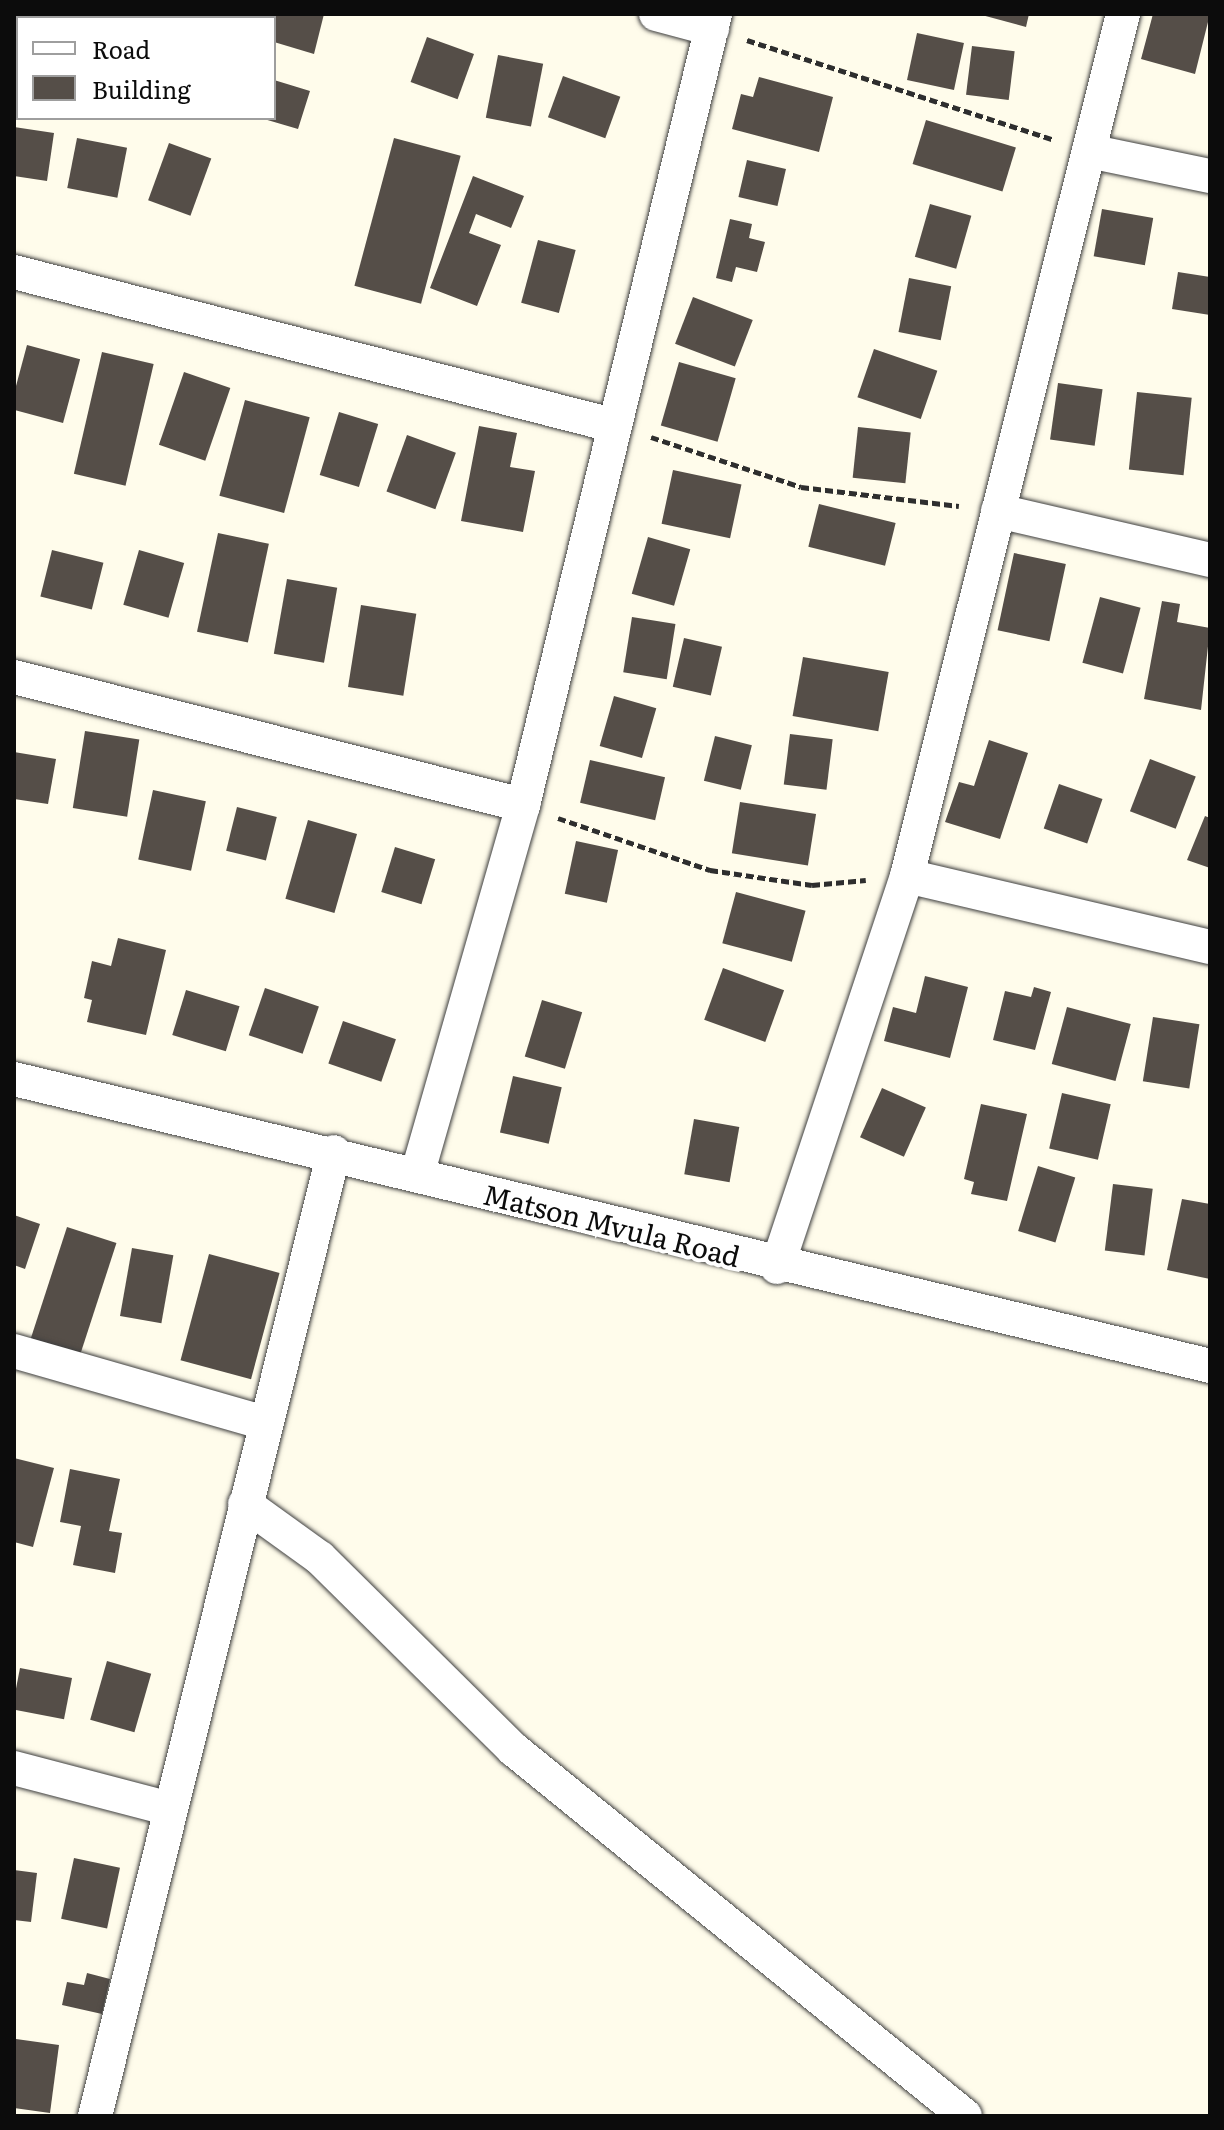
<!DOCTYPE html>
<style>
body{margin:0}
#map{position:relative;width:1224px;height:2130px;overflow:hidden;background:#fffceb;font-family:Literata,serif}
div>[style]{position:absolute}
.building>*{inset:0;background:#554e48;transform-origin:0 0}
.path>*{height:5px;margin-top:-2.5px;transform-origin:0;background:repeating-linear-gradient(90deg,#2e2e2e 0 8px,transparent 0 12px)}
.roads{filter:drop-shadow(0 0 2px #3f3f3f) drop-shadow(0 0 2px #3f3f3f)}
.minor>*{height:34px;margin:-17px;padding:0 17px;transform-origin:17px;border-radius:17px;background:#fff}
span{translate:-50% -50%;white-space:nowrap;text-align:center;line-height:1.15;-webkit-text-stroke:8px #fff;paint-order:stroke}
.street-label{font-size:28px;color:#0c0c0c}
.frame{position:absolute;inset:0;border:16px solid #0c0c0c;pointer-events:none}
.legend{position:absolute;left:16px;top:16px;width:260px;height:104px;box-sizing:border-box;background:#fff;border:2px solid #9e9e9e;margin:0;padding:10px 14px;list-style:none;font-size:24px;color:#0c0c0c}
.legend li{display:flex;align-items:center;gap:16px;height:40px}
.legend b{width:40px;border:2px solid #9e9e9e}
</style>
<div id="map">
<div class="building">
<i style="clip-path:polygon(185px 14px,244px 14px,184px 18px)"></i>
<i style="clip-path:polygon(270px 14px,324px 14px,314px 54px,274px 42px)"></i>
<i style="clip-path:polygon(978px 14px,1029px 14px,1026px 27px)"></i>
<i style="clip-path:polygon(1153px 14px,1210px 14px,1195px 74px,1141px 59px)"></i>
<i style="left:917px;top:33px;width:48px;height:48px;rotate:12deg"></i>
<i style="left:427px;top:37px;width:50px;height:48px;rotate:20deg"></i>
<i style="left:972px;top:46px;width:43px;height:49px;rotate:7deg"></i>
<i style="left:498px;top:55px;width:46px;height:64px;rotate:11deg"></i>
<i style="left:563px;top:76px;width:61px;height:44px;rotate:20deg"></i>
<i style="clip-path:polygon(759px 77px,833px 97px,819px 152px,732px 129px,741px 94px,753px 97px)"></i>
<i style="clip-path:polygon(274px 80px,310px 91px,298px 129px,264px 119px,274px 118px)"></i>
<i style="left:926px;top:120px;width:94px;height:46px;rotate:17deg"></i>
<i style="clip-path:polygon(14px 127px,54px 133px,47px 181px,14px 176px)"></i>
<i style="left:77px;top:138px;width:51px;height:51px;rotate:11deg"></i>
<i style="left:394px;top:138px;width:69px;height:153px;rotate:15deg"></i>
<i style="left:169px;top:143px;width:45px;height:61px;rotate:20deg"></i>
<i style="left:747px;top:160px;width:40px;height:38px;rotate:13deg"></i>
<i style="clip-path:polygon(473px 176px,524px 196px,511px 228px,476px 214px,469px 233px,501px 245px,477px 306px,430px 288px)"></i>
<i style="left:930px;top:204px;width:43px;height:55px;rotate:16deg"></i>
<i style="left:1102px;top:209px;width:52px;height:48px;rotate:10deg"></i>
<i style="clip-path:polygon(730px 219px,752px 224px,749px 238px,765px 242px,757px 272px,736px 267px,732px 282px,716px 278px)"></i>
<i style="left:538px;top:240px;width:39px;height:65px;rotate:15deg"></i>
<i style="clip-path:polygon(1178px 272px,1210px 277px,1210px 315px,1172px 309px)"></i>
<i style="left:909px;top:278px;width:43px;height:55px;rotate:11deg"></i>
<i style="left:693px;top:297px;width:64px;height:50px;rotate:21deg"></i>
<i style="left:27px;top:345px;width:55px;height:66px;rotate:15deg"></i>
<i style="left:874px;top:349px;width:67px;height:51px;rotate:19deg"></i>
<i style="left:102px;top:352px;width:53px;height:125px;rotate:13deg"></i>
<i style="left:679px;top:362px;width:59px;height:66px;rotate:16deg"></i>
<i style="left:184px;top:372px;width:49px;height:77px;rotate:19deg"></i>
<i style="left:1058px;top:383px;width:45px;height:57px;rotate:8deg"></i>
<i style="left:1137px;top:392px;width:55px;height:78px;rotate:6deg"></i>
<i style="left:245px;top:400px;width:67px;height:99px;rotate:15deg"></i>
<i style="left:339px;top:412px;width:41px;height:66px;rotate:17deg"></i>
<i style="clip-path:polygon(479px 426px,517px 433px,510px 467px,535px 471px,523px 532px,461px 521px)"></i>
<i style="left:858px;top:427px;width:53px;height:51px;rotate:6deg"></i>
<i style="left:407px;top:435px;width:52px;height:60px;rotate:20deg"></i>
<i style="left:673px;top:470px;width:70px;height:55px;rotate:12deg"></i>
<i style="left:819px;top:504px;width:79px;height:44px;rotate:14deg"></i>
<i style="left:218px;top:533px;width:52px;height:101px;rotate:12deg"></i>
<i style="left:648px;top:537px;width:44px;height:59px;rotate:16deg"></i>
<i style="left:52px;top:550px;width:53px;height:48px;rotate:14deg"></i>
<i style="left:139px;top:550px;width:47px;height:57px;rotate:16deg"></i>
<i style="left:1014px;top:553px;width:53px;height:79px;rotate:12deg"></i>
<i style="left:287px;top:579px;width:51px;height:76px;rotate:10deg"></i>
<i style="left:1100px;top:597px;width:42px;height:68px;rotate:15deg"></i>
<i style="clip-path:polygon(1162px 601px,1180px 604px,1177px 622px,1210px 628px,1201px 710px,1144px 699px)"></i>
<i style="left:361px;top:605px;width:56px;height:83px;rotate:9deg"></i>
<i style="left:632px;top:617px;width:44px;height:56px;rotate:9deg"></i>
<i style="left:684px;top:638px;width:39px;height:50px;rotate:13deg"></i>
<i style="left:803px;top:657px;width:87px;height:60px;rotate:10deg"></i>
<i style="left:614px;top:696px;width:44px;height:52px;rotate:16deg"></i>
<i style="left:85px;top:731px;width:55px;height:78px;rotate:9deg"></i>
<i style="left:790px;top:734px;width:43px;height:51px;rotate:7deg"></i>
<i style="left:715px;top:736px;width:38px;height:46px;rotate:14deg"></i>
<i style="clip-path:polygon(989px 740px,1028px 753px,1000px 839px,945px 822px,959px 782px,974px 786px)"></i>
<i style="clip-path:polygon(14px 752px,56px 759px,48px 804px,14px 799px)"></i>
<i style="left:1150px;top:759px;width:49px;height:56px;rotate:21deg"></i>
<i style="left:590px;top:760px;width:77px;height:44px;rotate:13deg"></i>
<i style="left:1059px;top:784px;width:46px;height:47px;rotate:19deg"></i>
<i style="left:153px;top:790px;width:54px;height:71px;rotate:12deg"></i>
<i style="left:740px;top:802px;width:77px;height:52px;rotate:9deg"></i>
<i style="left:237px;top:807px;width:41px;height:45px;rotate:14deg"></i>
<i style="clip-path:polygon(1205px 816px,1210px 818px,1210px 868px,1187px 860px)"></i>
<i style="left:308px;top:820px;width:51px;height:82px;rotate:16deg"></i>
<i style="left:576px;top:841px;width:43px;height:54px;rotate:12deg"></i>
<i style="left:395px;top:847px;width:42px;height:47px;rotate:17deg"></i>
<i style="left:736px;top:892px;width:72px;height:53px;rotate:15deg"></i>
<i style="clip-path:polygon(118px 938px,166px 950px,146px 1035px,87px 1022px,92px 1000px,84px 998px,92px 961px,111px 966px)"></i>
<i style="left:723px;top:968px;width:65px;height:55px;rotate:20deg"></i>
<i style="clip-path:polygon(925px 976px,968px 987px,950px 1058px,884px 1041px,893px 1007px,916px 1013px)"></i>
<i style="clip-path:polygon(1034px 987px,1051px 992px,1035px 1050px,993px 1040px,1005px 991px,1031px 997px)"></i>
<i style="left:265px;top:988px;width:57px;height:50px;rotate:19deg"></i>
<i style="left:186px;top:990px;width:56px;height:47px;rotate:17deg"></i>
<i style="left:542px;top:1000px;width:42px;height:59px;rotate:17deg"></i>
<i style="left:1067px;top:1007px;width:66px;height:59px;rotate:15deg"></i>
<i style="left:1153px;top:1017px;width:47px;height:65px;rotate:9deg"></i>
<i style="left:343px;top:1021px;width:56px;height:45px;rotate:19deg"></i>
<i style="left:513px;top:1076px;width:50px;height:58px;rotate:13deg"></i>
<i style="left:882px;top:1088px;width:48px;height:54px;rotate:24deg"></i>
<i style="left:1062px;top:1093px;width:50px;height:57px;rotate:13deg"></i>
<i style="clip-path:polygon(981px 1104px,1027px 1114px,1007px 1201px,971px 1194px,974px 1182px,964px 1179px)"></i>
<i style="left:694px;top:1119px;width:46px;height:56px;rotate:10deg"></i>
<i style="left:1038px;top:1166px;width:39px;height:68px;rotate:17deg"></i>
<i style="left:1113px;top:1184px;width:40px;height:67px;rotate:7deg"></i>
<i style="clip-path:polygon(1182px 1199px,1210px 1204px,1210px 1279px,1167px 1270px)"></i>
<i style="clip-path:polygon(14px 1215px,40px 1224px,25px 1269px,14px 1265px)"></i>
<i style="left:67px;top:1227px;width:52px;height:117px;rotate:18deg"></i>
<i style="left:132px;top:1248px;width:42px;height:69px;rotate:10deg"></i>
<i style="left:209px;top:1254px;width:73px;height:110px;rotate:15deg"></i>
<i style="clip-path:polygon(14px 1458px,54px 1468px,33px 1547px,14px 1542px)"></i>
<i style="clip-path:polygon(70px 1469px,120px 1479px,109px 1531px,122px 1533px,115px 1573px,73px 1565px,81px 1526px,60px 1522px)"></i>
<i style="left:107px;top:1661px;width:46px;height:61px;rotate:16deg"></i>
<i style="left:20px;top:1668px;width:53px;height:42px;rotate:11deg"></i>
<i style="left:74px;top:1858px;width:47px;height:62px;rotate:12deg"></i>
<i style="clip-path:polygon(14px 1870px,37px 1873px,31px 1922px,14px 1920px)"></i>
<i style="clip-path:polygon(87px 1973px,110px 1979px,102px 2014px,62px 2005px,67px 1982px,84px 1985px)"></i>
<i style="clip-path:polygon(16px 2039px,59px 2045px,50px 2113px,14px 2108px)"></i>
</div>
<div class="path">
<i style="left:747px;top:40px;width:323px;rotate:18deg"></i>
<i style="left:651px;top:437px;width:158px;rotate:18.4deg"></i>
<i style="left:801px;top:487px;width:159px;rotate:6.9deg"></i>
<i style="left:558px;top:818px;width:161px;rotate:18.9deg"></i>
<i style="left:710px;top:870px;width:103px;rotate:8.4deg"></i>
<i style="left:812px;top:885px;width:54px;rotate:-5.3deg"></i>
</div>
<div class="roads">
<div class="minor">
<i style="left:656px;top:14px;width:58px;rotate:15deg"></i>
<i style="left:1089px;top:151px;width:124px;rotate:11.7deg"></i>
<i style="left:14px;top:272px;width:617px;rotate:14.35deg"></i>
<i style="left:998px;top:511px;width:218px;rotate:13deg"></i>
<i style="left:14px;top:677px;width:525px;rotate:14.12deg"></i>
<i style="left:907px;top:876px;width:311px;rotate:13.2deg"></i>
<i style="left:14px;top:1079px;width:1230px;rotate:13.49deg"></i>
<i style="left:417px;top:1175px;width:385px;rotate:-74deg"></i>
<i style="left:523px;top:805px;width:814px;rotate:-76.36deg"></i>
<i style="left:777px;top:1267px;width:412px;rotate:-71.6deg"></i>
<i style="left:907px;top:876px;width:889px;rotate:-75.93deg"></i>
<i style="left:14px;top:1351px;width:261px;rotate:16deg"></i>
<i style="left:245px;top:1504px;width:92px;rotate:35.8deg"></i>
<i style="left:320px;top:1558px;width:272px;rotate:44.7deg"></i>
<i style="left:513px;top:1749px;width:582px;rotate:39.07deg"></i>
<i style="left:14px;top:1768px;width:158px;rotate:14.7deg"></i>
<i style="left:95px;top:2116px;width:993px;rotate:-76.08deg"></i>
</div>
</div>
<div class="street-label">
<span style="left:612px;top:1224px;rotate:14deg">Matson Mvula Road</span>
</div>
<div class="frame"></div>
<ul class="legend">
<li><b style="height:10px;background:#fff"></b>Road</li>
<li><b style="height:22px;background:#554e48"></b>Building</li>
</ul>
</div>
